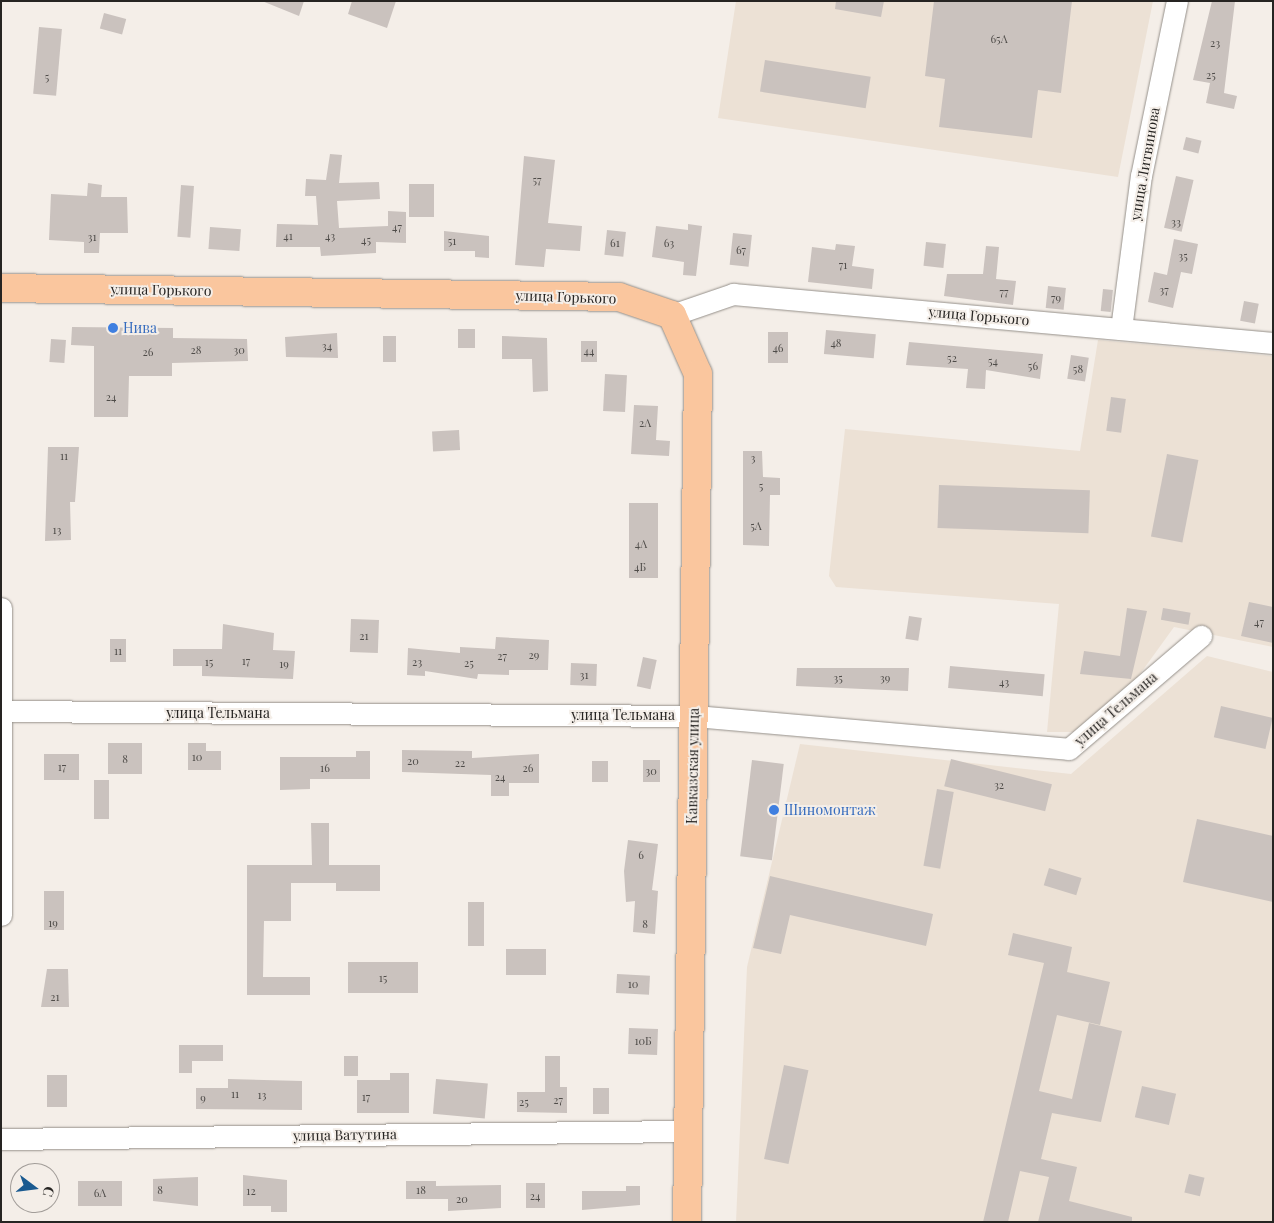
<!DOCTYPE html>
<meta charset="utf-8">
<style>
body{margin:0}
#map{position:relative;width:1274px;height:1223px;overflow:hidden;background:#f4eee8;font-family:"Playfair Display",serif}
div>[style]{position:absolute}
.built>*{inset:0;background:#ece1d5}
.building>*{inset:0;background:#cac2be;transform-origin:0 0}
.roads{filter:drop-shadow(0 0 1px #95908a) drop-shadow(0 0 1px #95908a)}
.minor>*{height:21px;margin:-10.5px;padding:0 10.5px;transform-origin:10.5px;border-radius:10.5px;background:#fff}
.major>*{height:28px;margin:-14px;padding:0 14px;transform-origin:14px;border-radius:14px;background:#fac69e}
.dots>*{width:14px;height:14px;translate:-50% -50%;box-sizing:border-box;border:2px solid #f4eee8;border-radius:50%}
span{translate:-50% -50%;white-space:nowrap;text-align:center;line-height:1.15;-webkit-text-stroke:4px #f4eee8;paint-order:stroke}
.number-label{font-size:11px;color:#4f4c49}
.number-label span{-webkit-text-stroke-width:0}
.street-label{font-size:14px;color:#262422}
.shop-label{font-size:14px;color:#366cbe}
.left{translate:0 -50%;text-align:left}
.frame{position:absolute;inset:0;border:2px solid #262422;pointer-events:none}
.north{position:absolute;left:10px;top:1163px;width:50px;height:50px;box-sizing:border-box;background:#f4eee8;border:1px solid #a29d99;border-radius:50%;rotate:105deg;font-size:14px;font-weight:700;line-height:20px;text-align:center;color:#262422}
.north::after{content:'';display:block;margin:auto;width:18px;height:22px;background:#1a5a90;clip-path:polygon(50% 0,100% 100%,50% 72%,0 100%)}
</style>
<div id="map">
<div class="built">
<i style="clip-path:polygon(736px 1px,1153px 1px,1118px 177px,718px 118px)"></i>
<i style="clip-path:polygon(1098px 340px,1273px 356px,1273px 647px,1174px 627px,1127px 692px,1076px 732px,1047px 732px,1059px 604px,836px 587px,829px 576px,845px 429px,1080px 451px)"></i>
<i style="clip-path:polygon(1207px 656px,1273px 672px,1273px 1222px,736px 1222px,747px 967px,800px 744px,1071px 774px)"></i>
</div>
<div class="building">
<i style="clip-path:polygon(262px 1px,304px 1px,299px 16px)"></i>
<i style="clip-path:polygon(352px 1px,396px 1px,387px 28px,348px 14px)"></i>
<i style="clip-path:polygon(836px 1px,884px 1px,881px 17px,835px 9px)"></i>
<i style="clip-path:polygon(934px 1px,1072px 1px,1061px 93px,1038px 90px,1032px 138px,939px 127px,945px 79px,925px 76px)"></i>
<i style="clip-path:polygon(1212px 1px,1235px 1px,1224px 93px,1237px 96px,1234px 109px,1206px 103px,1210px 83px,1193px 80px)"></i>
<i style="left:104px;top:13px;width:23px;height:16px;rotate:15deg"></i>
<i style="left:39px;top:27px;width:23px;height:67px;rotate:5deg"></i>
<i style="left:765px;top:60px;width:107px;height:32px;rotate:9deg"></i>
<i style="left:1186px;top:137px;width:16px;height:13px;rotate:14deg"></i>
<i style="clip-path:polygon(330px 154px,342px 155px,339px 183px,379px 182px,380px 199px,337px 201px,339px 228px,388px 226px,388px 211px,406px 212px,406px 243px,376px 242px,376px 253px,321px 256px,320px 247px,276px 247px,277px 224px,318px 225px,316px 196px,305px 196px,306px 179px,326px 180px)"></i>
<i style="clip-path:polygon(524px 156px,555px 160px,548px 223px,582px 226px,580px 251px,546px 249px,544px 267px,515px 265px)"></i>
<i style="left:1176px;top:176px;width:18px;height:53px;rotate:13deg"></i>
<i style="clip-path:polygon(88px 183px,102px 185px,101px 197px,127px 197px,128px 233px,100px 233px,99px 253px,84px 253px,84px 242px,49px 240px,51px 194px,87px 196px)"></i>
<i style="left:409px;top:184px;width:25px;height:33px"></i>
<i style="left:181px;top:185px;width:13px;height:52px;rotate:4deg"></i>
<i style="clip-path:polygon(688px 224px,702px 226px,696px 276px,683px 275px,684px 262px,652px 257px,656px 226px,688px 230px)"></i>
<i style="left:210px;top:227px;width:31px;height:22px;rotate:4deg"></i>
<i style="left:607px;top:230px;width:19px;height:25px;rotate:6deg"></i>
<i style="clip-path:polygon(444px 231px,489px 236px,489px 258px,475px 257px,475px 251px,444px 251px)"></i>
<i style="left:733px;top:233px;width:19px;height:32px;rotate:6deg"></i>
<i style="clip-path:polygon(1174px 239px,1198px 244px,1192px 274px,1181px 272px,1173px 308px,1148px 302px,1154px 272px,1167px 275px)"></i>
<i style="left:926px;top:242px;width:20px;height:24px;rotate:6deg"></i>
<i style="clip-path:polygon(836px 244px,855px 246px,852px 266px,874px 269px,872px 289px,808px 282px,812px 247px,835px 250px)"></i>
<i style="clip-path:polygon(986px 246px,999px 247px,996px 279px,1016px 281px,1013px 305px,944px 296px,947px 274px,983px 274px)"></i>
<i style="left:1048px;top:286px;width:18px;height:22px;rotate:6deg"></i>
<i style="left:1103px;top:289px;width:10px;height:22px;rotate:6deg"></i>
<i style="left:1244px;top:301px;width:15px;height:20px;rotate:11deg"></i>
<i style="clip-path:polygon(72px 327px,173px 328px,173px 338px,247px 339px,248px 361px,172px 363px,172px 376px,129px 376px,128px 417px,94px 417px,94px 346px,71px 345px)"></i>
<i style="left:458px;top:329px;width:17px;height:19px"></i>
<i style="left:826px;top:330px;width:50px;height:24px;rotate:5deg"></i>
<i style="left:768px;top:332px;width:20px;height:31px"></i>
<i style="clip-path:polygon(337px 333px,338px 358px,286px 357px,285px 337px)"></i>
<i style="left:383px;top:336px;width:13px;height:26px"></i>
<i style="clip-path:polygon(502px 336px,547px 338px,548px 391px,533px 392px,532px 359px,502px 359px)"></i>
<i style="left:51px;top:339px;width:15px;height:23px;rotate:4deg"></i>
<i style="left:581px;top:341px;width:16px;height:21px"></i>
<i style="clip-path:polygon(909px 342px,1043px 354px,1040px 379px,986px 370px,985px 389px,966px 388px,968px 369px,906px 365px)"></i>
<i style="left:1071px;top:355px;width:18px;height:24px;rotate:9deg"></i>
<i style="left:605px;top:374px;width:22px;height:37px;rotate:3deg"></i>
<i style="left:1111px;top:397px;width:15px;height:34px;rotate:8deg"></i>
<i style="clip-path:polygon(634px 405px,658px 406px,656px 440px,670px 441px,669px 456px,631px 454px)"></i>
<i style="left:459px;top:430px;width:20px;height:27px;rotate:87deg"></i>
<i style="clip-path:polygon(48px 447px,79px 447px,75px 502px,70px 502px,71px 540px,45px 541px)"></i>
<i style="clip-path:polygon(743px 451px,762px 451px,763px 477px,780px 478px,780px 495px,770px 495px,769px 546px,743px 545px)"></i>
<i style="left:1167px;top:454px;width:32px;height:84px;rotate:11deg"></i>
<i style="left:939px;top:485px;width:151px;height:43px;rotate:2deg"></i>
<i style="left:629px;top:503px;width:29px;height:75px"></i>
<i style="clip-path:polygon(1249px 602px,1273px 607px,1273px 643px,1241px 636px)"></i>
<i style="clip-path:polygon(1127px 608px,1147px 611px,1131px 679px,1080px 674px,1084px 651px,1120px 656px)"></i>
<i style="left:1163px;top:608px;width:28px;height:12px;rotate:10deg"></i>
<i style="left:909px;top:616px;width:13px;height:23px;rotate:9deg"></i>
<i style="left:351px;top:619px;width:28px;height:33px;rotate:2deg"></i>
<i style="clip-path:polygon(223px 624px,274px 633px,273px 650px,295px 651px,293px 679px,202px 676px,202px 666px,173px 666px,173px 649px,222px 649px)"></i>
<i style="clip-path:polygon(496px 637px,549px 640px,548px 670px,509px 670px,509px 675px,478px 674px,477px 679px,425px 671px,425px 676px,407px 675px,408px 648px,460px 653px,460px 647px,495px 649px)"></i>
<i style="left:110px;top:639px;width:16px;height:23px"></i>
<i style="left:643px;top:657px;width:14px;height:30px;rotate:12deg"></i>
<i style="left:571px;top:663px;width:26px;height:22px;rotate:2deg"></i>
<i style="left:950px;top:666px;width:95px;height:22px;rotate:5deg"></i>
<i style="clip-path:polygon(797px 668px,909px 668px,908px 691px,796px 686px)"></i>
<i style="left:1221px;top:706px;width:53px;height:32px;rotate:13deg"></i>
<i style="left:108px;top:743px;width:34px;height:31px"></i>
<i style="clip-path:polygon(188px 743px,206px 743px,206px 751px,221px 751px,221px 770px,188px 770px)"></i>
<i style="clip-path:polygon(402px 750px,472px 751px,472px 758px,539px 754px,539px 783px,509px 783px,509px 796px,491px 796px,491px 775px,402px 772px)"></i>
<i style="clip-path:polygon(356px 751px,370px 751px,370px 779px,310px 779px,310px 789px,280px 790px,280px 757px,356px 757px)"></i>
<i style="left:44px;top:754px;width:35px;height:26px"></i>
<i style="left:951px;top:759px;width:104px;height:28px;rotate:14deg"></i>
<i style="left:643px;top:760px;width:17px;height:22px"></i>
<i style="left:752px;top:760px;width:32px;height:97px;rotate:7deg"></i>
<i style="left:592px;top:761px;width:16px;height:21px"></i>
<i style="left:94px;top:780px;width:15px;height:39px"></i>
<i style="left:937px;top:789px;width:17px;height:78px;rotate:10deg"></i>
<i style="clip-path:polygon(1197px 819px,1273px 836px,1273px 902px,1183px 882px)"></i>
<i style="clip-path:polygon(311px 823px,329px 823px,329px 865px,380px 865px,380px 891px,336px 891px,336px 883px,291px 883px,291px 921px,264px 921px,263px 977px,310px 977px,310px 995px,247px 995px,247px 865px,312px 865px)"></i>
<i style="clip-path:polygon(628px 840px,658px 844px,652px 890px,658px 891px,655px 934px,633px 932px,635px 901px,626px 902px,624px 871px)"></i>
<i style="left:1049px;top:868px;width:34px;height:18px;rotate:17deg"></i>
<i style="clip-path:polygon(770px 876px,933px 914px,926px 946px,790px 915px,781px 954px,753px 948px)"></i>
<i style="left:44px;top:891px;width:20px;height:39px"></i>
<i style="left:468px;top:902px;width:16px;height:44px"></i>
<i style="clip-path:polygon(1013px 933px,1072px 947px,1067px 972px,1110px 982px,1100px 1025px,1057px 1015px,1039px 1091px,1072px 1099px,1089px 1023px,1122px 1031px,1101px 1122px,1052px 1113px,1041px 1159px,1077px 1167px,1069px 1201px,1132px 1217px,1132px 1222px,1038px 1222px,1049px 1177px,1020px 1171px,1008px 1222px,983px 1222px,1044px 963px,1008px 955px)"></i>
<i style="left:506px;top:949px;width:40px;height:26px"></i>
<i style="left:348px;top:962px;width:70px;height:31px"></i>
<i style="clip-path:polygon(47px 969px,68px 969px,69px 1007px,41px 1007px)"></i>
<i style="left:617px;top:974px;width:33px;height:19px;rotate:3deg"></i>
<i style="left:629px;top:1028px;width:29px;height:26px;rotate:2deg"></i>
<i style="clip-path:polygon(179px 1045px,223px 1045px,223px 1061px,192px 1061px,192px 1073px,179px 1073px)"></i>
<i style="left:344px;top:1056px;width:14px;height:20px"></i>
<i style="clip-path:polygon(545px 1056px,560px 1056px,560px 1087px,567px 1087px,567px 1113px,517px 1112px,517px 1092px,545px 1092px)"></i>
<i style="left:784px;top:1065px;width:25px;height:96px;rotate:12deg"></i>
<i style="clip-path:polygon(390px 1073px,409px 1073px,409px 1113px,357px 1113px,357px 1080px,390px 1080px)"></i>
<i style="left:47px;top:1075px;width:20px;height:32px"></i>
<i style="clip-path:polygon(228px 1079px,302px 1081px,302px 1110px,196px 1109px,196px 1088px,228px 1088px)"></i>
<i style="left:436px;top:1079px;width:52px;height:35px;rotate:5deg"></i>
<i style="left:1142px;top:1086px;width:35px;height:32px;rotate:13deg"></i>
<i style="left:593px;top:1088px;width:16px;height:26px"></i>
<i style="left:1189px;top:1174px;width:16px;height:19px;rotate:14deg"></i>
<i style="clip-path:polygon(243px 1175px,287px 1180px,287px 1212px,271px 1212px,271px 1206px,243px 1206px)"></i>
<i style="clip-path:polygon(198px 1177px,198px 1206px,153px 1201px,153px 1179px)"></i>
<i style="left:78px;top:1181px;width:44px;height:25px"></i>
<i style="clip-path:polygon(406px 1181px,436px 1181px,436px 1186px,501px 1185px,501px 1208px,448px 1211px,448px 1199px,406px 1199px)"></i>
<i style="left:545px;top:1183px;width:25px;height:19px;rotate:90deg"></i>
<i style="clip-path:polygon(626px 1186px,640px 1186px,640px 1205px,582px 1210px,582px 1191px,626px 1191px)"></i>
</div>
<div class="roads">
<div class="minor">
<i style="left:672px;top:315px;width:65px;rotate:-19deg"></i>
<i style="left:733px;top:294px;width:542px;rotate:5.18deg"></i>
<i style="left:1121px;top:329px;width:154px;rotate:-82.6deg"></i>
<i style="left:1141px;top:176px;width:179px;rotate:-78.4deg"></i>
<i style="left:1px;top:608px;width:307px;rotate:90deg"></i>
<i style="left:1px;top:711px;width:693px;rotate:0.41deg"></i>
<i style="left:694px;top:716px;width:376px;rotate:5deg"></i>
<i style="left:1069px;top:749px;width:174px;rotate:-40.6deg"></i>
<i style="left:1px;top:1139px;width:688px;rotate:-0.67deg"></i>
</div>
<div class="major">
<i style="left:1px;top:288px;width:618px;rotate:0.83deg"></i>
<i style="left:619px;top:297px;width:56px;rotate:18.8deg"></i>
<i style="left:672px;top:315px;width:64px;rotate:66.2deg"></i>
<i style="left:698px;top:374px;width:848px;rotate:90.74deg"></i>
</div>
</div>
<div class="dots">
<i style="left:113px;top:328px;background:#3f7fe0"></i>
<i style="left:774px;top:810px;background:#3f7fe0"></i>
</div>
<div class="number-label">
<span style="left:999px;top:39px">65А</span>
<span style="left:1215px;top:43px">23</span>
<span style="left:1211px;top:75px">25</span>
<span style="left:47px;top:77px">5</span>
<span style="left:537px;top:180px">57</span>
<span style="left:1176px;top:222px">33</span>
<span style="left:397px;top:227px">47</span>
<span style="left:288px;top:236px">41</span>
<span style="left:330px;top:236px">43</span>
<span style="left:92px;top:237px">31</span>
<span style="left:366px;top:240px">45</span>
<span style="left:452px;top:241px">51</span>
<span style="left:615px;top:243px">61</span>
<span style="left:669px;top:243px">63</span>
<span style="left:741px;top:250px">67</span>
<span style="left:1183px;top:256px">35</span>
<span style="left:843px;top:265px">71</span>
<span style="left:1164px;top:290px">37</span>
<span style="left:1004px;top:292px">77</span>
<span style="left:1056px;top:298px">79</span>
<span style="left:836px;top:343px">48</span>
<span style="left:327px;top:346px">34</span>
<span style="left:778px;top:348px">46</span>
<span style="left:196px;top:350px">28</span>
<span style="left:239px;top:350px">30</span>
<span style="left:589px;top:351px">44</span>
<span style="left:148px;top:352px">26</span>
<span style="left:952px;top:358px">52</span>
<span style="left:993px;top:361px">54</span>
<span style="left:1033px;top:366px">56</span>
<span style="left:1078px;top:369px">58</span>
<span style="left:111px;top:397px">24</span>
<span style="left:645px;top:423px">2А</span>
<span style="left:64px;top:456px">11</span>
<span style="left:753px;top:458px">3</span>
<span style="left:761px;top:486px">5</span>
<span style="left:756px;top:526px">5А</span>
<span style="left:57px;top:530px">13</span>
<span style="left:641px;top:544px">4А</span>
<span style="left:640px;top:567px">4Б</span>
<span style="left:1259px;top:622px">47</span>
<span style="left:364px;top:636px">21</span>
<span style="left:118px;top:651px">11</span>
<span style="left:534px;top:655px">29</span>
<span style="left:502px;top:656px">27</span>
<span style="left:246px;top:661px">17</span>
<span style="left:209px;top:662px">15</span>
<span style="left:417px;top:662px">23</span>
<span style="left:469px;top:663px">25</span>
<span style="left:284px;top:664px">19</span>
<span style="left:584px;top:675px">31</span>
<span style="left:838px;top:678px">35</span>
<span style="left:885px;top:678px">39</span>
<span style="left:1004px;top:682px">43</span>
<span style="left:197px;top:757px">10</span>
<span style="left:125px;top:759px">8</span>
<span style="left:413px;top:761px">20</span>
<span style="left:460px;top:763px">22</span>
<span style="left:62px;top:767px">17</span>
<span style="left:325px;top:768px">16</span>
<span style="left:528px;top:768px">26</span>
<span style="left:651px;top:771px">30</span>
<span style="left:500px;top:777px">24</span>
<span style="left:999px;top:785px">32</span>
<span style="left:641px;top:855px">6</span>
<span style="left:53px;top:923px">19</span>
<span style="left:645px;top:924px">8</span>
<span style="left:383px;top:978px">15</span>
<span style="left:633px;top:984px">10</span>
<span style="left:55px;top:997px">21</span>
<span style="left:643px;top:1041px">10Б</span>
<span style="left:235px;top:1094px">11</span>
<span style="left:262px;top:1095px">13</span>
<span style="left:366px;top:1097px">17</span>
<span style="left:203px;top:1098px">9</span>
<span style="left:558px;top:1100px">27</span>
<span style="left:524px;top:1102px">25</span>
<span style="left:160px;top:1190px">8</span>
<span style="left:421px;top:1190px">18</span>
<span style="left:251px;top:1191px">12</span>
<span style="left:100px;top:1193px">6А</span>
<span style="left:535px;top:1196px">24</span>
<span style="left:462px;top:1199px">20</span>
</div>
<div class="street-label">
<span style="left:1145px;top:164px;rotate:-80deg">улица Литвинова</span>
<span style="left:161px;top:290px;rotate:1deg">улица Горького</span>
<span style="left:566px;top:297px;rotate:2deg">улица Горького</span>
<span style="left:979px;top:316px;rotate:5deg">улица Горького</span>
<span style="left:1116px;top:709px;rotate:-41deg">улица Тельмана</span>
<span style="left:218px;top:713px">улица Тельмана</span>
<span style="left:623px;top:715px">улица Тельмана</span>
<span style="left:693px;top:766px;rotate:-89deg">Кавказская улица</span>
<span style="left:345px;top:1135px;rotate:-1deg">улица Ватутина</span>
</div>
<div class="shop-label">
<span class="left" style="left:123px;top:328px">Нива</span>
<span class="left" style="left:784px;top:810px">Шиномонтаж</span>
</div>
<div class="frame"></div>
<div class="north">С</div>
</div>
